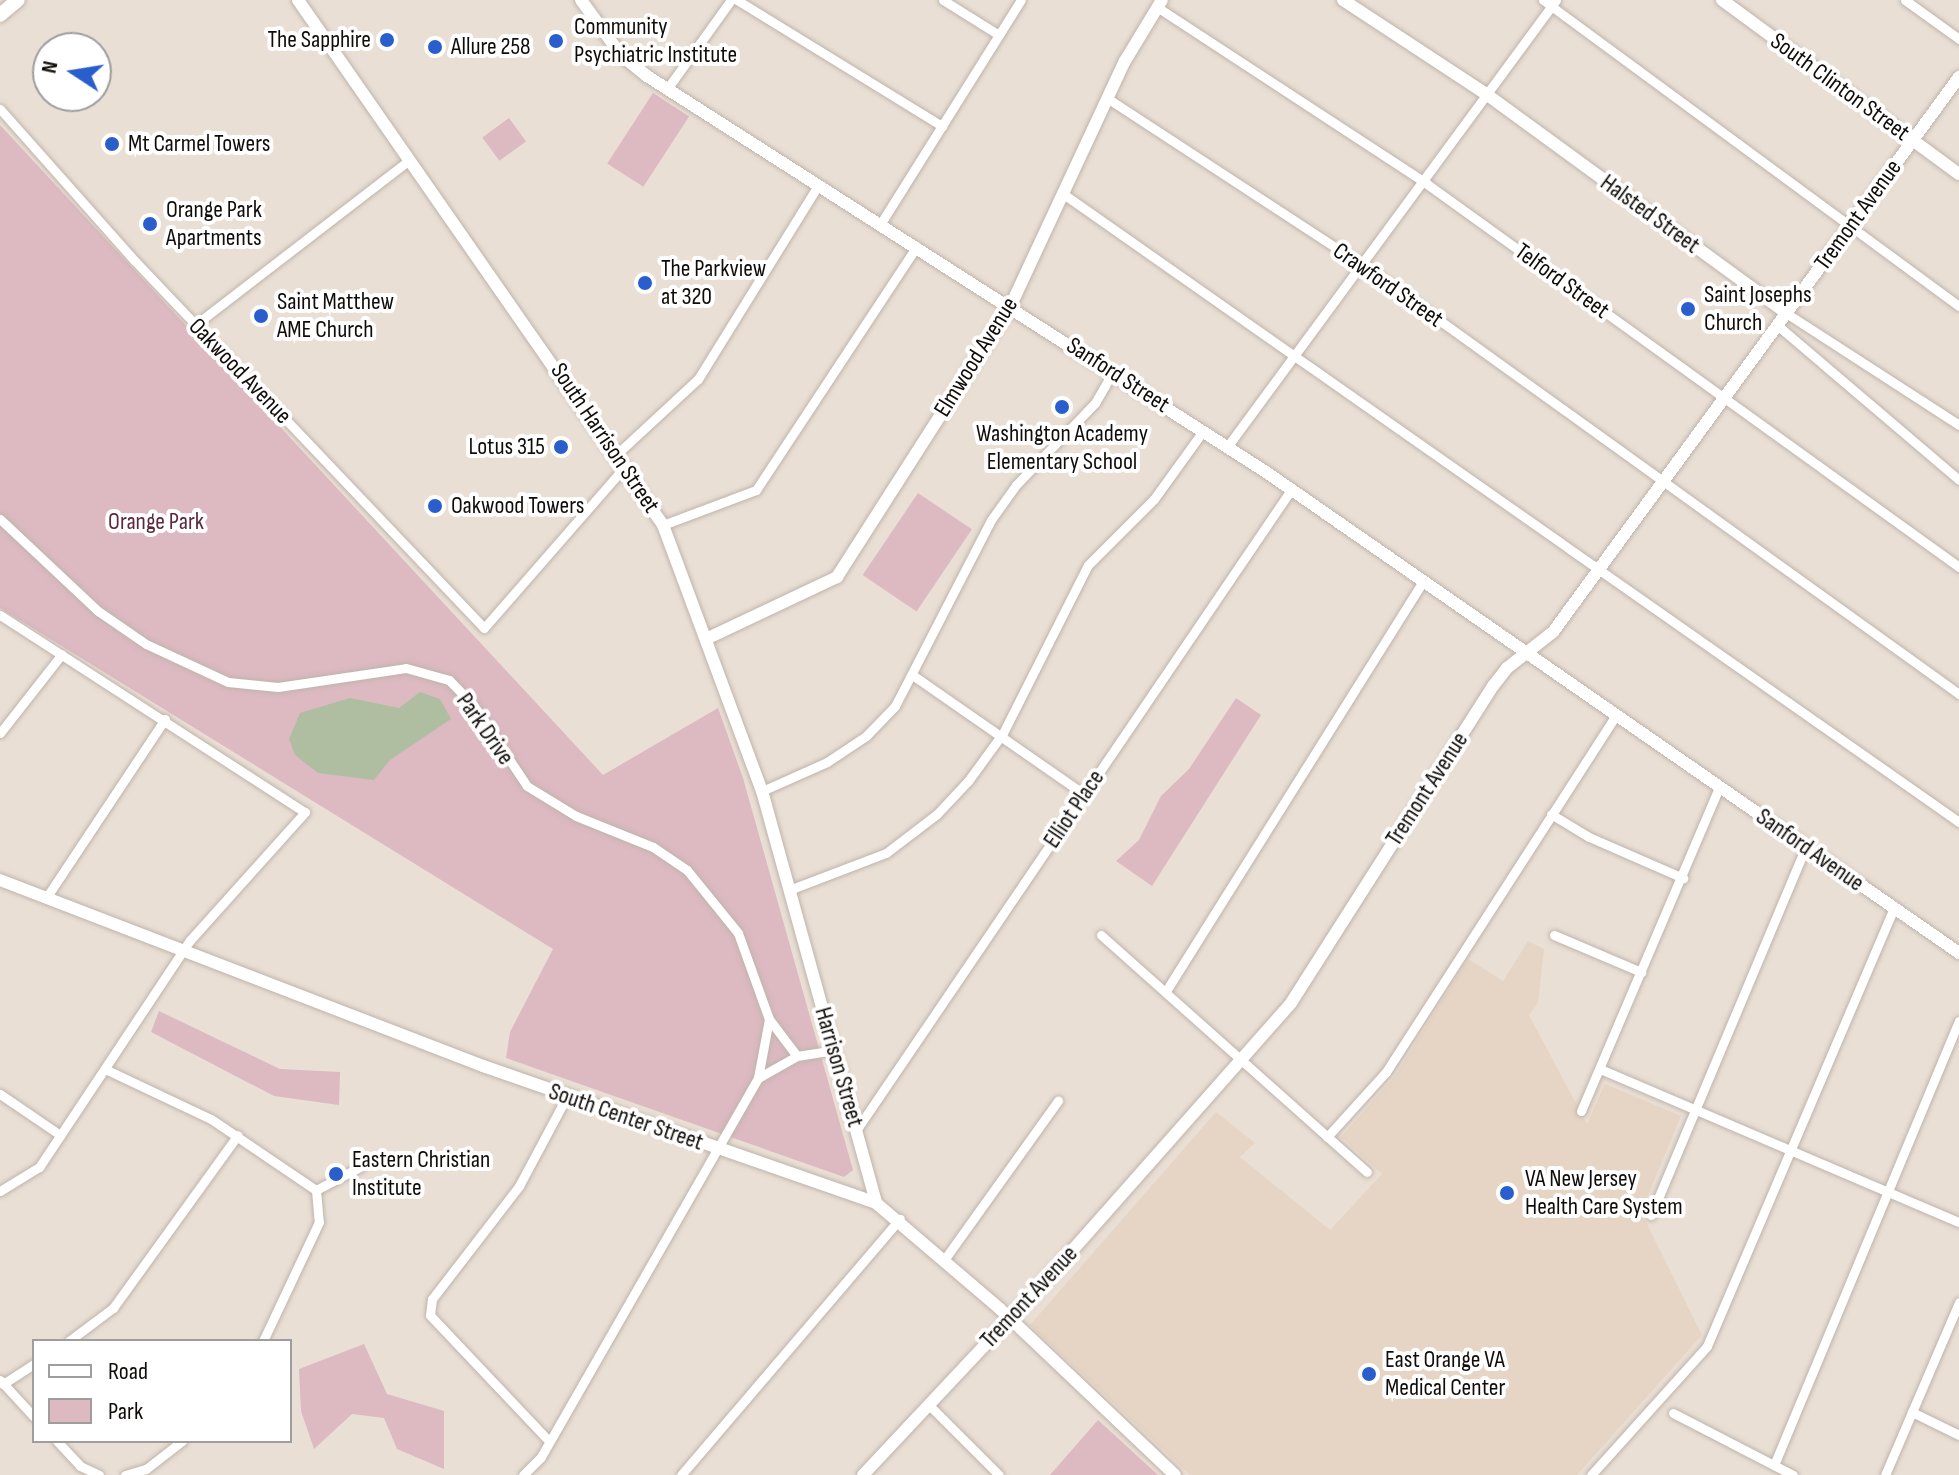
<!DOCTYPE html>
<style>
body{margin:0}
#map{position:relative;width:1959px;height:1475px;overflow:hidden;background:#eadfd5;font-family:"Sofia Sans Condensed",sans-serif}
div>[style]{position:absolute}
.built>*{inset:0;background:#e6d5c5}
.green>*{inset:0;background:#ddb9c2;transform-origin:0 0}
.water>*{inset:0;background:#afbea1}
.roads{filter:drop-shadow(0 0 2px #bfb4aa) drop-shadow(0 0 2px #bfb4aa)}
.street>*{height:9px;margin:-4.5px;padding:0 4.5px;transform-origin:4.5px;border-radius:4.5px;background:#fff}
.secondary>*{height:12px;margin:-6px;padding:0 6px;transform-origin:6px;border-radius:6px;background:#fff}
.primary>*{height:14px;margin:-7px;padding:0 7px;transform-origin:7px;border-radius:7px;background:#fff}
.dots>*{width:22px;height:22px;translate:-50% -50%;box-sizing:border-box;border:4px solid #fff;border-radius:50%}
span{translate:-50% -50%;white-space:nowrap;text-align:center;line-height:1.15;-webkit-text-stroke:8px #fff;paint-order:stroke}
.poi-label{font-size:24px;color:#0f0c09}
.left{translate:0 -50%;text-align:left}
.right{translate:-100% -50%;text-align:right}
.street-label{font-size:24px;color:#0f0c09}
.park-label{font-size:24px;color:#5a293a}
.legend{position:absolute;left:32px;top:1339px;width:260px;height:104px;box-sizing:border-box;background:#fff;border:2px solid #9f9e9d;margin:0;padding:10px 14px;list-style:none;font-size:24px;color:#0f0c09}
.legend li{display:flex;align-items:center;gap:16px;height:40px}
.legend b{width:40px;border:2px solid #9f9e9d}
.north{position:absolute;left:32px;top:32px;width:80px;height:80px;box-sizing:border-box;background:#fff;border:2px solid #9f9e9d;border-radius:50%;rotate:282deg;font-size:22px;font-weight:700;line-height:32px;text-align:center;color:#0f0c09}
.north::after{content:'';display:block;margin:auto;width:28px;height:36px;background:#2a5ecc;clip-path:polygon(50% 0,100% 100%,50% 72%,0 100%)}
</style>
<div id="map">
<div class="built">
<i style="clip-path:polygon(1528px 941px,1544px 949px,1538px 1003px,1529px 1015px,1587px 1124px,1605px 1084px,1681px 1116px,1641px 1212px,1702px 1335px,1577px 1475px,1190px 1475px,1030px 1325px,1216px 1112px,1255px 1143px,1240px 1157px,1330px 1230px,1382px 1174px,1341px 1137px,1395px 1076px,1468px 959px,1503px 981px)"></i>
</div>
<div class="green">
<i style="left:653px;top:93px;width:43px;height:84px;rotate:33deg"></i>
<i style="left:509px;top:118px;width:29px;height:33px;rotate:54deg"></i>
<i style="clip-path:polygon(0 125px,603px 775px,718px 708px,743px 778px,853px 1170px,844px 1177px,506px 1058px,510px 1032px,553px 949px,0 608px)"></i>
<i style="left:918px;top:493px;width:65px;height:99px;rotate:34deg"></i>
<i style="clip-path:polygon(1236px 698px,1261px 715px,1152px 886px,1116px 861px,1139px 840px,1161px 796px,1189px 769px)"></i>
<i style="clip-path:polygon(159px 1011px,280px 1069px,340px 1072px,339px 1105px,274px 1096px,151px 1032px)"></i>
<i style="clip-path:polygon(364px 1344px,387px 1394px,444px 1411px,444px 1469px,397px 1449px,384px 1418px,352px 1414px,314px 1449px,301px 1411px,299px 1369px)"></i>
<i style="clip-path:polygon(1098px 1420px,1158px 1475px,1050px 1475px)"></i>
</div>
<div class="water">
<i style="clip-path:polygon(420px 692px,440px 699px,451px 719px,390px 760px,374px 780px,318px 773px,295px 755px,289px 739px,300px 713px,350px 698px,399px 708px)"></i>
</div>
<div class="roads">
<div class="street">
<i style="left:737px;top:0;width:241px;rotate:31.6deg"></i>
<i style="left:943px;top:0;width:66px;rotate:32deg"></i>
<i style="left:1543px;top:0;width:516px;rotate:36.34deg"></i>
<i style="left:1905px;top:0;width:67px;rotate:35.8deg"></i>
<i style="left:1157px;top:7px;width:323px;rotate:33.2deg"></i>
<i style="left:1427px;top:184px;width:656px;rotate:35.75deg"></i>
<i style="left:667px;top:89px;width:110px;rotate:-54.3deg"></i>
<i style="left:1107px;top:98px;width:307px;rotate:33.2deg"></i>
<i style="left:1364px;top:266px;width:733px;rotate:35.73deg"></i>
<i style="left:0;top:109px;width:203px;rotate:48.4deg"></i>
<i style="left:135px;top:261px;width:506px;rotate:46.44deg"></i>
<i style="left:484px;top:628px;width:216px;rotate:-48.9deg"></i>
<i style="left:1062px;top:193px;width:1096px;rotate:35.04deg"></i>
<i style="left:881px;top:223px;width:263px;rotate:-57.9deg"></i>
<i style="left:1786px;top:313px;width:206px;rotate:32.9deg"></i>
<i style="left:195px;top:325px;width:270px;rotate:-37.6deg"></i>
<i style="left:1777px;top:325px;width:239px;rotate:40.4deg"></i>
<i style="left:1227px;top:447px;width:555px;rotate:-53.65deg"></i>
<i style="left:618px;top:453px;width:109px;rotate:-42.8deg"></i>
<i style="left:698px;top:379px;width:229px;rotate:-58.2deg"></i>
<i style="left:0;top:519px;width:134px;rotate:43.2deg"></i>
<i style="left:98px;top:611px;width:58px;rotate:34.5deg"></i>
<i style="left:146px;top:644px;width:90px;rotate:24.9deg"></i>
<i style="left:228px;top:682px;width:50px;rotate:5.7deg"></i>
<i style="left:278px;top:687px;width:129px;rotate:-8.4deg"></i>
<i style="left:406px;top:668px;width:45px;rotate:15.6deg"></i>
<i style="left:449px;top:680px;width:35px;rotate:46deg"></i>
<i style="left:473px;top:705px;width:97px;rotate:56.3deg"></i>
<i style="left:527px;top:786px;width:57px;rotate:31.5deg"></i>
<i style="left:576px;top:816px;width:83px;rotate:21.9deg"></i>
<i style="left:653px;top:847px;width:41px;rotate:34.1deg"></i>
<i style="left:687px;top:870px;width:81px;rotate:51deg"></i>
<i style="left:738px;top:933px;width:91px;rotate:70.2deg"></i>
<i style="left:769px;top:1019px;width:60px;rotate:100.6deg"></i>
<i style="left:758px;top:1078px;width:438px;rotate:119.8deg"></i>
<i style="left:540px;top:1458px;width:24px;rotate:135deg"></i>
<i style="left:663px;top:525px;width:99px;rotate:-20.6deg"></i>
<i style="left:756px;top:490px;width:292px;rotate:-56.6deg"></i>
<i style="left:0;top:615px;width:363px;rotate:32.9deg"></i>
<i style="left:305px;top:812px;width:172px;rotate:131.9deg"></i>
<i style="left:190px;top:940px;width:273px;rotate:123.6deg"></i>
<i style="left:39px;top:1167px;width:46px;rotate:148.4deg"></i>
<i style="left:914px;top:676px;width:207px;rotate:34.8deg"></i>
<i style="left:0;top:733px;width:100px;rotate:-51.9deg"></i>
<i style="left:762px;top:791px;width:71px;rotate:-24deg"></i>
<i style="left:827px;top:762px;width:47px;rotate:-33.7deg"></i>
<i style="left:866px;top:736px;width:42px;rotate:-46deg"></i>
<i style="left:895px;top:706px;width:209px;rotate:-62.7deg"></i>
<i style="left:991px;top:520px;width:43px;rotate:-54.5deg"></i>
<i style="left:1016px;top:485px;width:114px;rotate:-46.1deg"></i>
<i style="left:1095px;top:403px;width:36px;rotate:-60deg"></i>
<i style="left:1551px;top:814px;width:44px;rotate:31.2deg"></i>
<i style="left:1589px;top:837px;width:103px;rotate:23.6deg"></i>
<i style="left:789px;top:890px;width:104px;rotate:-20.9deg"></i>
<i style="left:886px;top:853px;width:64px;rotate:-37.4deg"></i>
<i style="left:937px;top:814px;width:45px;rotate:-46.8deg"></i>
<i style="left:968px;top:781px;width:59px;rotate:-53.9deg"></i>
<i style="left:1003px;top:733px;width:188px;rotate:-63.2deg"></i>
<i style="left:1088px;top:565px;width:93px;rotate:-45deg"></i>
<i style="left:1154px;top:499px;width:84px;rotate:-54.2deg"></i>
<i style="left:46px;top:898px;width:215px;rotate:-56.4deg"></i>
<i style="left:1101px;top:935px;width:356px;rotate:41.7deg"></i>
<i style="left:1554px;top:935px;width:95px;rotate:23deg"></i>
<i style="left:1166px;top:991px;width:484px;rotate:-57.9deg"></i>
<i style="left:769px;top:1019px;width:46px;rotate:52.9deg"></i>
<i style="left:105px;top:1069px;width:117px;rotate:25.3deg"></i>
<i style="left:211px;top:1119px;width:127px;rotate:34.1deg"></i>
<i style="left:316px;top:1190px;width:32px;rotate:85deg"></i>
<i style="left:319px;top:1222px;width:132px;rotate:115.2deg"></i>
<i style="left:1600px;top:1069px;width:390px;rotate:23.1deg"></i>
<i style="left:758px;top:1078px;width:45px;rotate:-29.4deg"></i>
<i style="left:797px;top:1056px;width:36px;rotate:-9deg"></i>
<i style="left:0;top:1094px;width:73px;rotate:34.3deg"></i>
<i style="left:1581px;top:1111px;width:352px;rotate:-66.9deg"></i>
<i style="left:857px;top:1129px;width:772px;rotate:-55.82deg"></i>
<i style="left:1327px;top:1137px;width:88px;rotate:-47.8deg"></i>
<i style="left:1386px;top:1072px;width:425px;rotate:-57.2deg"></i>
<i style="left:316px;top:1190px;width:50px;rotate:-27.6deg"></i>
<i style="left:1651px;top:1215px;width:399px;rotate:-67.2deg"></i>
<i style="left:944px;top:1260px;width:196px;rotate:-54.4deg"></i>
<i style="left:69px;top:1341px;width:55px;rotate:-36.9deg"></i>
<i style="left:113px;top:1308px;width:213px;rotate:-54.2deg"></i>
<i style="left:0;top:1380px;width:50px;rotate:47.4deg"></i>
<i style="left:3px;top:1384px;width:37px;rotate:-33deg"></i>
<i style="left:928px;top:1404px;width:100px;rotate:45deg"></i>
<i style="left:1912px;top:1412px;width:52px;rotate:26.1deg"></i>
<i style="left:1673px;top:1413px;width:135px;rotate:27.3deg"></i>
<i style="left:57px;top:1441px;width:34px;rotate:47deg"></i>
<i style="left:80px;top:1466px;width:21px;rotate:25deg"></i>
<i style="left:549px;top:1441px;width:173px;rotate:-133.4deg"></i>
<i style="left:430px;top:1315px;width:16px;rotate:-83deg"></i>
<i style="left:432px;top:1299px;width:143px;rotate:-52.4deg"></i>
<i style="left:519px;top:1186px;width:102px;rotate:-61.9deg"></i>
<i style="left:1774px;top:1465px;width:481px;rotate:-67.4deg"></i>
<i style="left:125px;top:1475px;width:22px;rotate:-16deg"></i>
<i style="left:146px;top:1469px;width:46px;rotate:-37.9deg"></i>
<i style="left:681px;top:1475px;width:337px;rotate:-49.5deg"></i>
<i style="left:1591px;top:1475px;width:173px;rotate:-48deg"></i>
<i style="left:1707px;top:1346px;width:476px;rotate:-66.9deg"></i>
<i style="left:1885px;top:1475px;width:188px;rotate:-66.8deg"></i>
</div>
<div class="secondary">
<i style="left:298px;top:0;width:639px;rotate:55.19deg"></i>
<i style="left:663px;top:525px;width:284px;rotate:69.6deg"></i>
<i style="left:762px;top:791px;width:427px;rotate:74.5deg"></i>
<i style="left:581px;top:0;width:68px;rotate:54deg"></i>
<i style="left:621px;top:55px;width:33px;rotate:39deg"></i>
<i style="left:647px;top:76px;width:735px;rotate:32.61deg"></i>
<i style="left:1266px;top:472px;width:844px;rotate:34.76deg"></i>
<i style="left:1343px;top:0;width:171px;rotate:33.3deg"></i>
<i style="left:1486px;top:94px;width:371px;rotate:36.1deg"></i>
<i style="left:1722px;top:0;width:294px;rotate:36.3deg"></i>
<i style="left:708px;top:638px;width:143px;rotate:-25.3deg"></i>
<i style="left:837px;top:577px;width:323px;rotate:-57.4deg"></i>
<i style="left:1011px;top:305px;width:269px;rotate:-65deg"></i>
<i style="left:1125px;top:61px;width:71px;rotate:-58.8deg"></i>
<i style="left:0;top:880px;width:518px;rotate:21.06deg"></i>
<i style="left:483px;top:1066px;width:416px;rotate:19.2deg"></i>
<i style="left:876px;top:1203px;width:163px;rotate:40.5deg"></i>
<i style="left:1000px;top:1309px;width:241px;rotate:43.5deg"></i>
<i style="left:863px;top:1475px;width:269px;rotate:-46.8deg"></i>
<i style="left:1047px;top:1279px;width:368px;rotate:-48.5deg"></i>
<i style="left:1291px;top:1003px;width:376px;rotate:-57.5deg"></i>
<i style="left:1493px;top:686px;width:23px;rotate:-52deg"></i>
<i style="left:1507px;top:668px;width:58px;rotate:-38deg"></i>
<i style="left:1553px;top:632px;width:688px;rotate:-53.81deg"></i>
</div>
<div class="primary">
<i style="left:0;top:15px;width:23px;rotate:-40deg"></i>
</div>
</div>
<div class="dots">
<i style="left:387px;top:40px;background:#2a5ecc"></i>
<i style="left:556px;top:41px;background:#2a5ecc"></i>
<i style="left:435px;top:47px;background:#2a5ecc"></i>
<i style="left:112px;top:144px;background:#2a5ecc"></i>
<i style="left:150px;top:224px;background:#2a5ecc"></i>
<i style="left:645px;top:283px;background:#2a5ecc"></i>
<i style="left:1688px;top:309px;background:#2a5ecc"></i>
<i style="left:261px;top:316px;background:#2a5ecc"></i>
<i style="left:1062px;top:407px;background:#2a5ecc"></i>
<i style="left:561px;top:447px;background:#2a5ecc"></i>
<i style="left:435px;top:506px;background:#2a5ecc"></i>
<i style="left:336px;top:1174px;background:#2a5ecc"></i>
<i style="left:1507px;top:1193px;background:#2a5ecc"></i>
<i style="left:1369px;top:1374px;background:#2a5ecc"></i>
</div>
<div class="poi-label">
<span class="left" style="left:574px;top:41px">Community<br>Psychiatric Institute</span>
<span class="right" style="left:371px;top:40px">The Sapphire</span>
<span class="left" style="left:451px;top:47px">Allure 258</span>
<span class="left" style="left:128px;top:144px">Mt Carmel Towers</span>
<span class="left" style="left:166px;top:224px">Orange Park<br>Apartments</span>
<span class="left" style="left:661px;top:283px">The Parkview<br>at 320</span>
<span class="left" style="left:1704px;top:309px">Saint Josephs<br>Church</span>
<span class="left" style="left:277px;top:316px">Saint Matthew<br>AME Church</span>
<span style="left:1062px;top:448px">Washington Academy<br>Elementary School</span>
<span class="right" style="left:545px;top:447px">Lotus 315</span>
<span class="left" style="left:451px;top:506px">Oakwood Towers</span>
<span class="left" style="left:352px;top:1174px">Eastern Christian<br>Institute</span>
<span class="left" style="left:1525px;top:1193px">VA New Jersey<br>Health Care System</span>
<span class="left" style="left:1385px;top:1374px">East Orange VA<br>Medical Center</span>
</div>
<div class="street-label">
<span style="left:1840px;top:87px;rotate:36deg">South Clinton Street</span>
<span style="left:1650px;top:214px;rotate:36deg">Halsted Street</span>
<span style="left:1858px;top:215px;rotate:-54deg">Tremont Avenue</span>
<span style="left:1562px;top:281px;rotate:36deg">Telford Street</span>
<span style="left:1388px;top:285px;rotate:35deg">Crawford Street</span>
<span style="left:976px;top:357px;rotate:-58deg">Elmwood Avenue</span>
<span style="left:240px;top:371px;rotate:46deg">Oakwood Avenue</span>
<span style="left:1118px;top:375px;rotate:33deg">Sanford Street</span>
<span style="left:605px;top:438px;rotate:56deg">South Harrison Street</span>
<span style="left:485px;top:729px;rotate:55deg">Park Drive</span>
<span style="left:1427px;top:789px;rotate:-57deg">Tremont Avenue</span>
<span style="left:1074px;top:809px;rotate:-56deg">Elliot Place</span>
<span style="left:1810px;top:850px;rotate:35deg">Sanford Avenue</span>
<span style="left:839px;top:1067px;rotate:74deg">Harrison Street</span>
<span style="left:626px;top:1117px;rotate:19deg">South Center Street</span>
<span style="left:1029px;top:1297px;rotate:-47deg">Tremont Avenue</span>
</div>
<div class="park-label">
<span style="left:156px;top:522px">Orange Park</span>
</div>
<ul class="legend">
<li><b style="height:10px;background:#fff"></b>Road</li>
<li><b style="height:22px;background:#ddb9c2"></b>Park</li>
</ul>
<div class="north">N</div>
</div>
